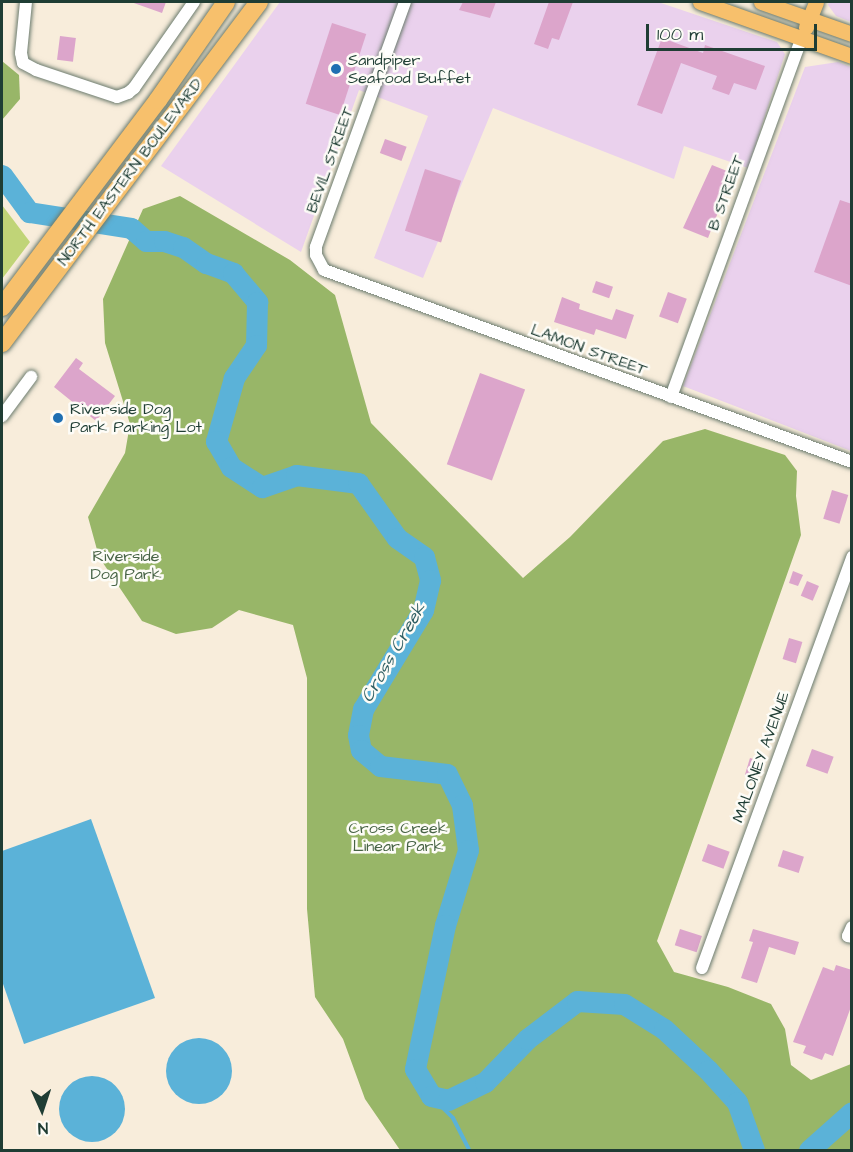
<!DOCTYPE html>
<style>
body{margin:0}
#map{position:relative;width:853px;height:1152px;overflow:hidden;background:#f8eddb;font-family:"Architects Daughter",sans-serif}
div>[style]{position:absolute}
.built>*{inset:0;background:#ead1ed}
.green>*{inset:0;background:#c0d477}
.forest>*{inset:0;background:#98b668}
.water>*{inset:0;background:#5bb2d8}
.round{border-radius:50%}
.stream>*{height:4px;margin:-2px;padding:0 2px;transform-origin:2px;border-radius:2px;background:#5bb2d8}
.river>*{height:21px;margin:-10.5px;padding:0 10.5px;transform-origin:10.5px;border-radius:10.5px;background:#5bb2d8}
.building>*{inset:0;background:#dca5cb;transform-origin:0 0}
.roads{filter:drop-shadow(0 0 2px #6b7b6e) drop-shadow(0 0 2px #6b7b6e)}
.minor>*{height:12px;margin:-6px;padding:0 6px;transform-origin:6px;border-radius:6px;background:#fff}
.major>*{height:15px;margin:-7.5px;padding:0 7.5px;transform-origin:7.5px;border-radius:7.5px;background:#f7c06c}
.highway>*{height:18px;margin:-9px;padding:0 9px;transform-origin:9px;border-radius:9px;background:#f7c06c}
.dots>*{width:16px;height:16px;translate:-50% -50%;box-sizing:border-box;border:3px solid #fdfcf7;border-radius:50%}
span{translate:-50% -50%;white-space:nowrap;text-align:center;line-height:1.15;-webkit-text-stroke:5px #fdfcf7;paint-order:stroke}
.poi-label{font-size:16px;color:#1f3d34}
.left{translate:0 -50%;text-align:left}
.street-label{font-size:16px;color:#1f3d34}
.park-label{font-size:16px;color:#476345}
.water-label{font-size:18px;color:#316065;font-style:italic}
.frame{position:absolute;inset:0;border:3px solid #1f3d34;pointer-events:none}
.north{position:absolute;left:12px;top:1080px;width:60px;height:60px;-webkit-text-stroke:4px #fdfcf7;paint-order:stroke;rotate:177deg;font-size:16px;font-weight:700;line-height:24px;text-align:center;color:#1f3d34}
.north::after{content:'';display:block;margin:auto;width:21px;height:27px;background:#1f3d34;clip-path:polygon(50% 0,100% 100%,50% 72%,0 100%)}
.scale{position:absolute;left:646px;top:24px;width:171px;height:27px;box-sizing:border-box;border:3px solid #1f3d34;border-top:0;padding-left:8px;font-size:18px;line-height:21px;white-space:nowrap;color:#1f3d34;-webkit-text-stroke:4px #fdfcf7;paint-order:stroke}
</style>
<div id="map">
<div class="built">
<i style="clip-path:polygon(280px 2px,658px 2px,777px 42px,785px 54px,748px 168px,684px 146px,674px 179px,493px 108px,423px 278px,374px 258px,428px 116px,359px 90px,301px 252px,161px 166px)"></i>
<i style="clip-path:polygon(829px 2px,851px 2px,851px 22px,836px 16px,828px 5px)"></i>
<i style="clip-path:polygon(838px 62px,851px 67px,851px 451px,683px 386px,805px 67px)"></i>
</div>
<div class="green">
<i style="clip-path:polygon(2px 205px,30px 242px,2px 279px)"></i>
</div>
<div class="forest">
<i style="clip-path:polygon(2px 61px,19px 75px,20px 99px,2px 120px)"></i>
<i style="clip-path:polygon(180px 196px,290px 260px,335px 295px,371px 423px,523px 578px,570px 537px,663px 441px,705px 429px,785px 455px,797px 471px,796px 496px,801px 535px,657px 941px,674px 972px,728px 987px,771px 1004px,785px 1029px,791px 1065px,811px 1080px,851px 1064px,851px 1150px,400px 1150px,365px 1099px,343px 1039px,315px 997px,307px 909px,307px 678px,293px 625px,239px 610px,212px 628px,176px 634px,142px 621px,99px 557px,88px 517px,125px 453px,130px 424px,105px 343px,103px 299px,143px 209px)"></i>
</div>
<div class="water">
<i style="clip-path:polygon(91px 819px,155px 998px,24px 1044px,2px 981px,2px 851px)"></i>
<i class="round" style="left:166px;top:1038px;width:66px;height:66px"></i>
<i class="round" style="left:59px;top:1076px;width:66px;height:66px"></i>
</div>
<div class="stream">
<i style="left:431px;top:1096px;width:31px;rotate:45deg"></i>
<i style="left:453px;top:1118px;width:36px;rotate:63deg"></i>
</div>
<div class="river">
<i style="left:2px;top:175px;width:46px;rotate:53.9deg"></i>
<i style="left:29px;top:212px;width:103px;rotate:8.9deg"></i>
<i style="left:131px;top:228px;width:20px;rotate:41deg"></i>
<i style="left:146px;top:241px;width:18px"></i>
<i style="left:164px;top:241px;width:20px;rotate:18deg"></i>
<i style="left:183px;top:247px;width:28px;rotate:35deg"></i>
<i style="left:206px;top:263px;width:29px;rotate:20deg"></i>
<i style="left:233px;top:273px;width:38px;rotate:50deg"></i>
<i style="left:257px;top:302px;width:43px;rotate:91.3deg"></i>
<i style="left:256px;top:345px;width:40px;rotate:124deg"></i>
<i style="left:234px;top:378px;width:66px;rotate:105.9deg"></i>
<i style="left:216px;top:441px;width:30px;rotate:60deg"></i>
<i style="left:231px;top:467px;width:37px;rotate:33deg"></i>
<i style="left:262px;top:487px;width:36px;rotate:-19deg"></i>
<i style="left:296px;top:475px;width:63px;rotate:7.4deg"></i>
<i style="left:358px;top:483px;width:67px;rotate:54.7deg"></i>
<i style="left:397px;top:538px;width:33px;rotate:35deg"></i>
<i style="left:424px;top:557px;width:24px;rotate:75deg"></i>
<i style="left:430px;top:580px;width:31px;rotate:103deg"></i>
<i style="left:423px;top:610px;width:116px;rotate:121.2deg"></i>
<i style="left:363px;top:709px;width:26px;rotate:101deg"></i>
<i style="left:358px;top:735px;width:15px;rotate:79deg"></i>
<i style="left:361px;top:750px;width:25px;rotate:40deg"></i>
<i style="left:380px;top:766px;width:67px;rotate:6.8deg"></i>
<i style="left:447px;top:774px;width:34px;rotate:64deg"></i>
<i style="left:462px;top:805px;width:45px;rotate:82.4deg"></i>
<i style="left:468px;top:850px;width:78px;rotate:107deg"></i>
<i style="left:445px;top:925px;width:147px;rotate:101.8deg"></i>
<i style="left:415px;top:1069px;width:31px;rotate:59deg"></i>
<i style="left:431px;top:1096px;width:17px;rotate:13deg"></i>
<i style="left:448px;top:1100px;width:41px;rotate:-25.9deg"></i>
<i style="left:485px;top:1082px;width:60px;rotate:-45.7deg"></i>
<i style="left:527px;top:1039px;width:63px;rotate:-37.2deg"></i>
<i style="left:577px;top:1001px;width:47px;rotate:3.7deg"></i>
<i style="left:624px;top:1004px;width:47px;rotate:32deg"></i>
<i style="left:664px;top:1029px;width:60px;rotate:43deg"></i>
<i style="left:708px;top:1070px;width:43px;rotate:47.8deg"></i>
<i style="left:737px;top:1102px;width:51px;rotate:70.5deg"></i>
<i style="left:809px;top:1150px;width:57px;rotate:-41.5deg"></i>
</div>
<div class="building">
<i style="clip-path:polygon(131px 2px,166px 2px,162px 13px)"></i>
<i style="clip-path:polygon(463px 2px,496px 2px,490px 18px,459px 10px)"></i>
<i style="clip-path:polygon(549px 2px,573px 2px,559px 40px,552px 38px,548px 49px,534px 44px)"></i>
<i style="left:332px;top:23px;width:36px;height:85px;rotate:18deg"></i>
<i style="left:60px;top:36px;width:16px;height:24px;rotate:7deg"></i>
<i style="clip-path:polygon(662px 38px,703px 53px,705px 45px,765px 66px,756px 90px,734px 83px,729px 95px,712px 89px,717px 76px,681px 63px,662px 114px,637px 105px)"></i>
<i style="left:385px;top:139px;width:23px;height:15px;rotate:20deg"></i>
<i style="clip-path:polygon(712px 165px,737px 175px,732px 189px,728px 187px,708px 238px,683px 228px)"></i>
<i style="left:425px;top:169px;width:38px;height:65px;rotate:18deg"></i>
<i style="clip-path:polygon(840px 200px,852px 204px,852px 286px,814px 272px)"></i>
<i style="left:596px;top:281px;width:18px;height:12px;rotate:19deg"></i>
<i style="left:668px;top:292px;width:20px;height:26px;rotate:20deg"></i>
<i style="clip-path:polygon(562px 297px,580px 304px,579px 309px,612px 320px,616px 309px,634px 315px,626px 339px,596px 329px,594px 335px,554px 322px)"></i>
<i style="clip-path:polygon(76px 358px,83px 363px,79px 369px,115px 396px,96px 421px,54px 387px)"></i>
<i style="left:480px;top:373px;width:48px;height:97px;rotate:20deg"></i>
<i style="left:832px;top:490px;width:17px;height:30px;rotate:17deg"></i>
<i style="clip-path:polygon(793px 571px,803px 575px,798px 586px,789px 583px)"></i>
<i style="left:807px;top:581px;width:13px;height:16px;rotate:23deg"></i>
<i style="left:789px;top:638px;width:14px;height:22px;rotate:17deg"></i>
<i style="left:812px;top:749px;width:23px;height:18px;rotate:20deg"></i>
<i style="left:750px;top:758px;width:14px;height:18px;rotate:17deg"></i>
<i style="left:708px;top:844px;width:23px;height:18px;rotate:20deg"></i>
<i style="left:783px;top:850px;width:22px;height:17px;rotate:18deg"></i>
<i style="left:680px;top:929px;width:23px;height:17px;rotate:18deg"></i>
<i style="clip-path:polygon(753px 929px,799px 942px,795px 955px,769px 947px,757px 983px,741px 978px,753px 942px,749px 941px)"></i>
<i style="clip-path:polygon(836px 965px,852px 970px,852px 1004px,833px 1056px,825px 1053px,822px 1060px,803px 1053px,806px 1046px,793px 1042px,823px 967px,834px 971px)"></i>
</div>
<div class="roads">
<div class="minor">
<i style="left:26px;top:2px;width:51px;rotate:95.6deg"></i>
<i style="left:21px;top:53px;width:10px;rotate:79deg"></i>
<i style="left:23px;top:63px;width:15px;rotate:28deg"></i>
<i style="left:36px;top:70px;width:85px;rotate:18.4deg"></i>
<i style="left:117px;top:97px;width:12px;rotate:-20deg"></i>
<i style="left:128px;top:93px;width:8px;rotate:-40deg"></i>
<i style="left:134px;top:88px;width:105px;rotate:-55.1deg"></i>
<i style="left:405px;top:2px;width:261px;rotate:110deg"></i>
<i style="left:316px;top:247px;width:8px;rotate:90deg"></i>
<i style="left:316px;top:255px;width:17px;rotate:62deg"></i>
<i style="left:324px;top:270px;width:562px;rotate:19.98deg"></i>
<i style="left:671px;top:397px;width:382px;rotate:-70deg"></i>
<i style="left:2px;top:416px;width:49px;rotate:-53.4deg"></i>
<i style="left:852px;top:927px;width:10px;rotate:114deg"></i>
<i style="left:848px;top:936px;width:4px;rotate:14deg"></i>
<i style="left:702px;top:968px;width:438px;rotate:-69.9deg"></i>
</div>
<div class="major">
<i style="left:700px;top:2px;width:161px;rotate:19.6deg"></i>
<i style="left:761px;top:2px;width:96px;rotate:19.4deg"></i>
<i style="left:806px;top:27px;width:27px;rotate:-68deg"></i>
</div>
<div class="highway">
<i style="left:2px;top:307px;width:259px;rotate:-53deg"></i>
<i style="left:158px;top:100px;width:119px;rotate:-55.2deg"></i>
<i style="left:2px;top:343px;width:427px;rotate:-53deg"></i>
</div>
</div>
<div class="dots">
<i style="left:336px;top:69px;background:#1f6fb2"></i>
<i style="left:58px;top:418px;background:#1f6fb2"></i>
</div>
<div class="poi-label">
<span class="left" style="left:348px;top:69px">Sandpiper<br>Seafood Buffet</span>
<span class="left" style="left:70px;top:418px">Riverside Dog<br>Park Parking Lot</span>
</div>
<div class="street-label">
<span style="left:330px;top:160px;rotate:-70deg">BEVIL STREET</span>
<span style="left:130px;top:172px;rotate:-53deg">NORTH EASTERN BOULEVARD</span>
<span style="left:726px;top:193px;rotate:-70deg">B STREET</span>
<span style="left:589px;top:350px;rotate:20deg">LAMON STREET</span>
<span style="left:761px;top:757px;rotate:-70deg">MALONEY AVENUE</span>
</div>
<div class="park-label">
<span style="left:126px;top:565px">Riverside<br>Dog Park</span>
<span style="left:398px;top:837px">Cross Creek<br>Linear Park</span>
</div>
<div class="water-label">
<span style="left:394px;top:653px;rotate:-60deg">Cross Creek</span>
</div>
<div class="frame"></div>
<div class="north">N</div>
<div class="scale">100 m</div>
</div>
